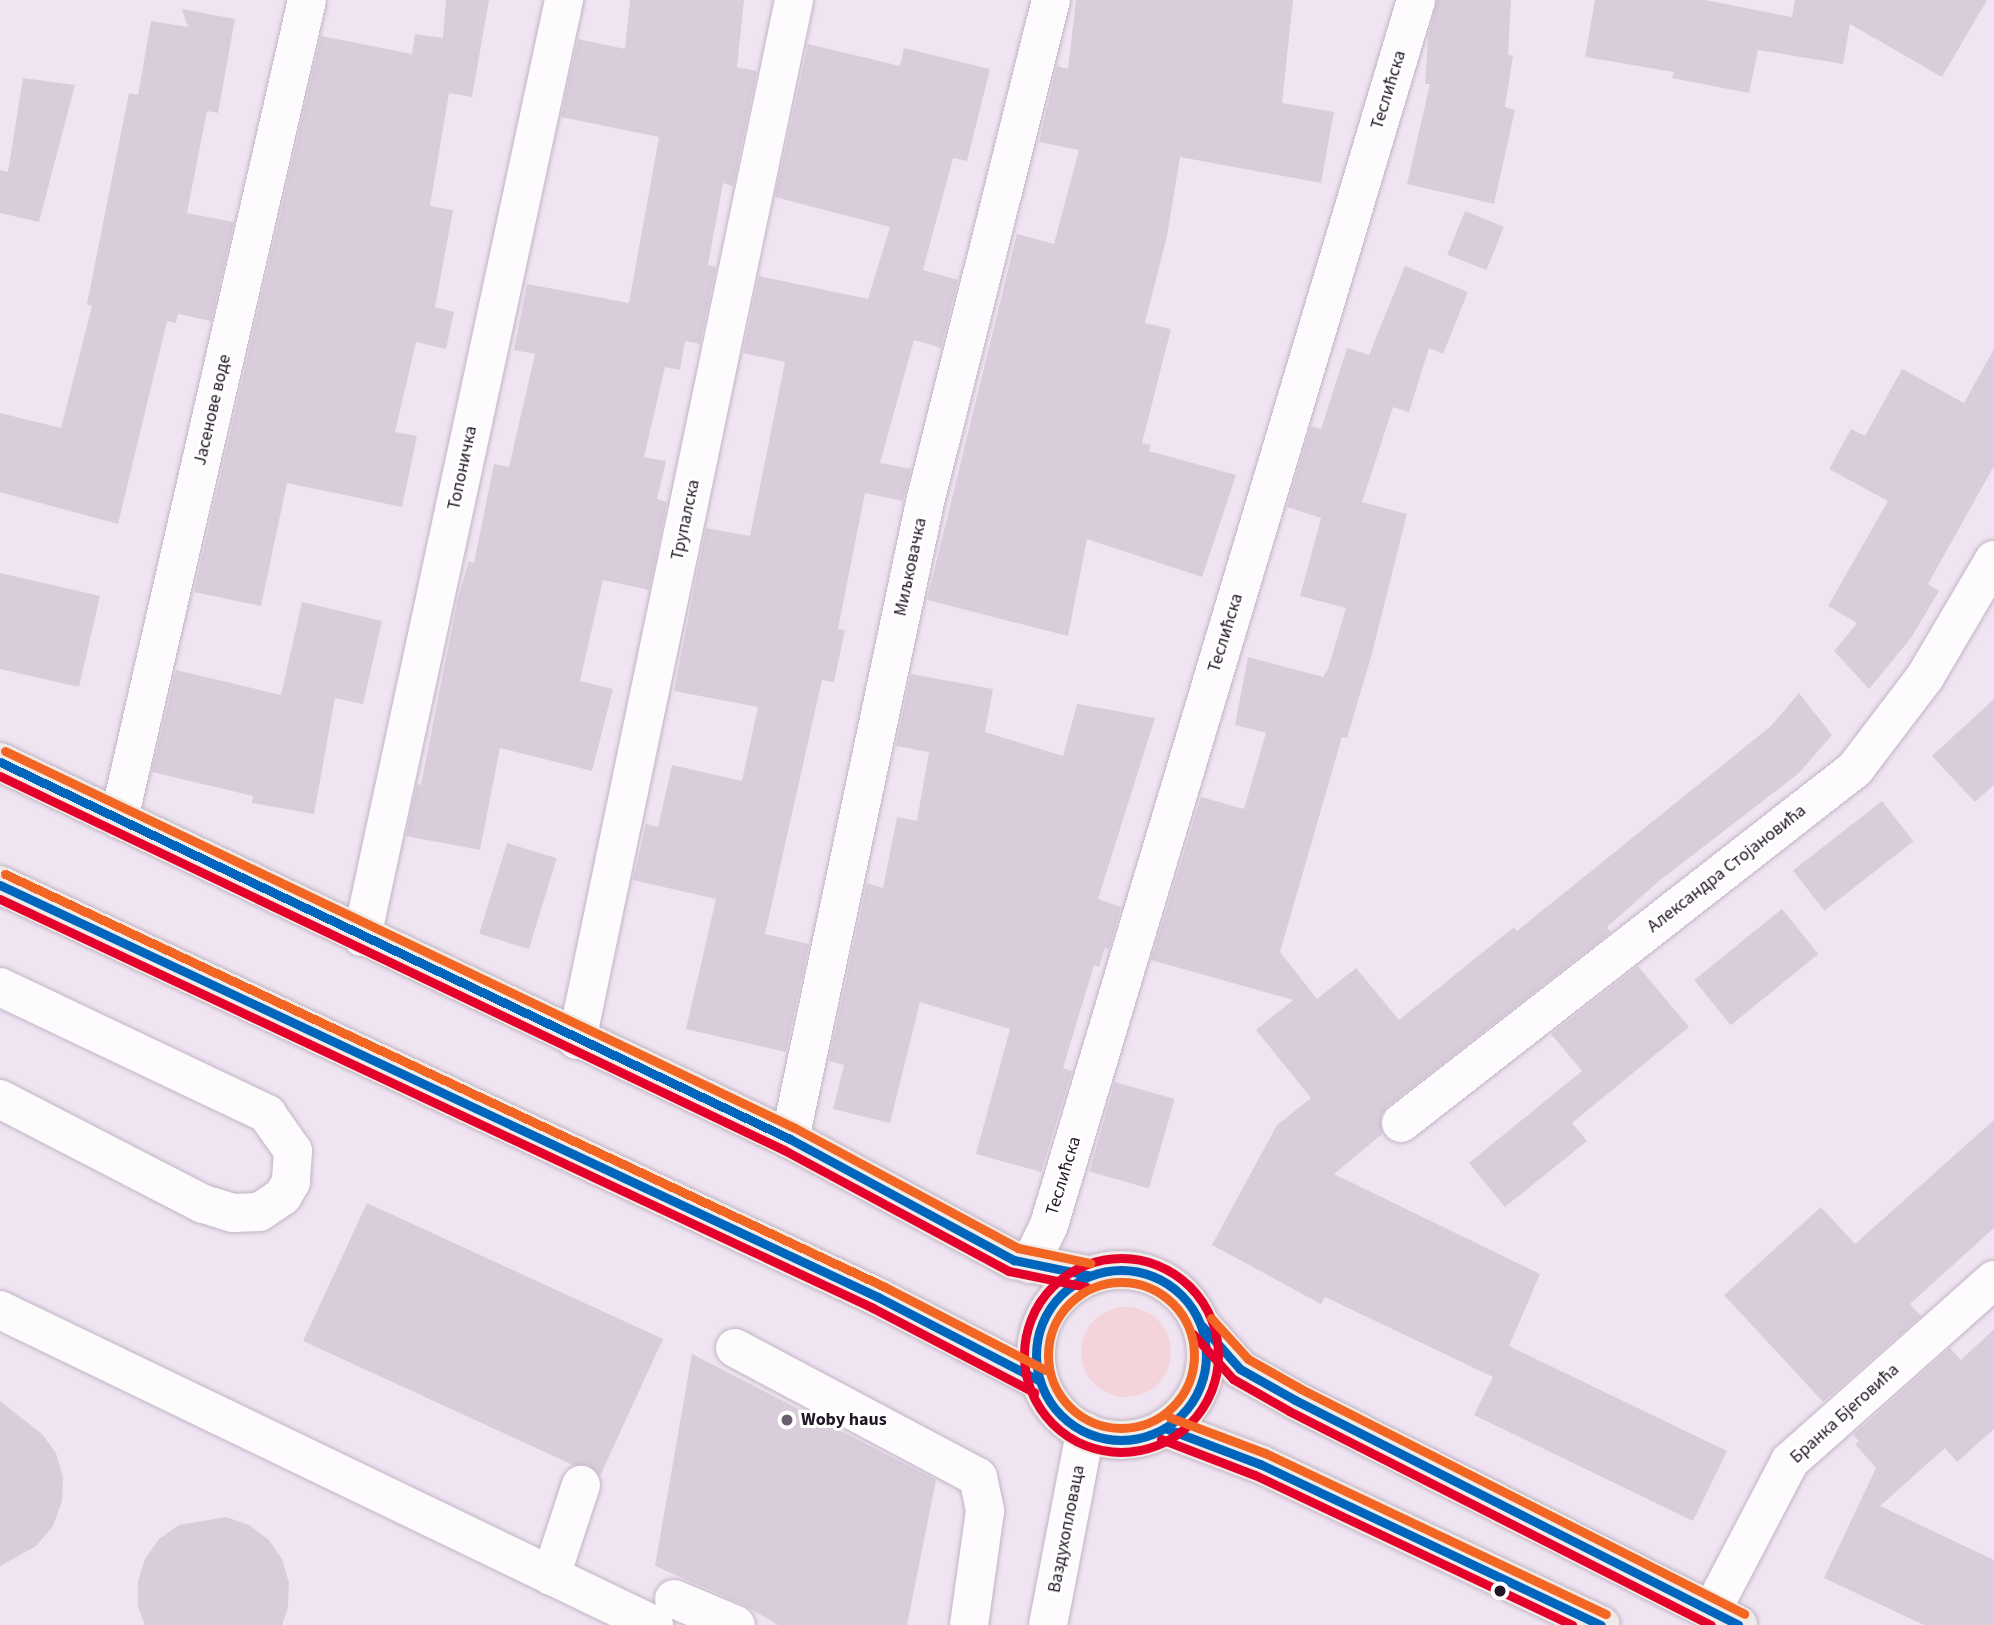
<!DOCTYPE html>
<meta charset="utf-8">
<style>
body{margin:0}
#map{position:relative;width:1994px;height:1625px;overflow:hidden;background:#f0e4f3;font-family:"Source Sans 3",sans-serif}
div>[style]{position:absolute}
.green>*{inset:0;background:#f3d4da}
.round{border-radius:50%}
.building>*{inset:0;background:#d9cddc;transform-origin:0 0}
.roads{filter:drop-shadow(0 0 2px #c1b5c3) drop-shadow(0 0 2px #c1b5c3)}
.minor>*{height:38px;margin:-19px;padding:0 19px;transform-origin:19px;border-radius:19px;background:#fdfbfd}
.major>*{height:38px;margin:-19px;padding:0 19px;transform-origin:19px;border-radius:19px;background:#f0ebe7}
.major>.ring{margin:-19px;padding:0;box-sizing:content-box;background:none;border:38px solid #f0ebe7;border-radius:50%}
.bus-1>*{height:9px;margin:-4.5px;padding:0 4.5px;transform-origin:4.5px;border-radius:4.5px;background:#0065bd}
.bus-1>.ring{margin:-4.5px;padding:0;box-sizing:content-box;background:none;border:9px solid #0065bd;border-radius:50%}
.bus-2>*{height:9px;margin:-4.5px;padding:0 4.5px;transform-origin:4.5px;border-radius:4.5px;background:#e4002b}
.bus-2>.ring{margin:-4.5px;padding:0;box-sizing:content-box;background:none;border:9px solid #e4002b;border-radius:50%}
.bus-3>*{height:9px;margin:-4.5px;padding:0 4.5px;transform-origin:4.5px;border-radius:4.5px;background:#f26522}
.bus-3>.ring{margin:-4.5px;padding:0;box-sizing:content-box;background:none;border:9px solid #f26522;border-radius:50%}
.dots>*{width:19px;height:19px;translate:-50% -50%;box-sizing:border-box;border:4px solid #fff;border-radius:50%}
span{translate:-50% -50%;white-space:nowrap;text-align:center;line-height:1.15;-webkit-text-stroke:6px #fff;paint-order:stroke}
.street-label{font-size:18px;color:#231626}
.poi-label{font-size:18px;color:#231626;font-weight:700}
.left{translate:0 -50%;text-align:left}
</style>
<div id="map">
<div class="green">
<i class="round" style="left:1081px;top:1307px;width:90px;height:90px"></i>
</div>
<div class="building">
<i style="clip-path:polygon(446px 0,489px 0,472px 97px,449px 93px,430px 206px,453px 210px,435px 307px,454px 312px,446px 349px,416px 342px,395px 432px,417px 436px,402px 507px,287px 483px,261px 606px,194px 592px,321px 36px,412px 54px,415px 34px,443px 38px)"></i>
<i style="clip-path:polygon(630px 0,744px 0,737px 67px,757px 71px,733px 186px,723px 183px,708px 265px,716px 267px,700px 344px,685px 341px,680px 370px,665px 367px,644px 457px,666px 461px,657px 499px,667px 502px,649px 590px,603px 580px,580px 681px,613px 689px,592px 771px,500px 748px,480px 850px,406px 836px,417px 784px,421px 785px,458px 598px,469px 561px,474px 563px,494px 464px,509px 467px,535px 354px,514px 350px,527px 284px,629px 303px,659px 137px,561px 117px,578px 39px,625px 49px)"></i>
<i style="clip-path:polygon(1076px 0,1293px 0,1282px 103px,1334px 112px,1321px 183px,1180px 157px,1167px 236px,1145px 323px,1171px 329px,1142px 443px,1151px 445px,1149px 451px,1236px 475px,1202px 577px,1087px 539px,1068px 636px,927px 600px,1017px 234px,1054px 244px,1079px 150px,1039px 142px,1057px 66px,1068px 69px)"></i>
<i style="clip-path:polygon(1437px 0,1511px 0,1508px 55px,1513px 56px,1505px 107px,1515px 110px,1494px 204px,1407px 184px,1430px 84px,1425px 84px,1428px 38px)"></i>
<i style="clip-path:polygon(1595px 0,1705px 0,1792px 17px,1795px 0,1987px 0,1942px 77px,1850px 24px,1843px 64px,1758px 50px,1749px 93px,1672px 78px,1674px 72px,1585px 57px)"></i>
<i style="clip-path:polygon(182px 9px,235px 19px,218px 113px,207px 111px,187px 213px,234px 222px,211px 321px,178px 314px,176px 323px,167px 321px,118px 524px,0 492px,0 413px,61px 428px,92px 306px,87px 304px,129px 93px,138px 95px,151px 21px,188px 27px)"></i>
<i style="clip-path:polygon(808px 44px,900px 66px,904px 48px,990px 69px,967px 161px,953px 158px,923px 270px,958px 280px,941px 348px,914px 340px,880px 463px,911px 469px,903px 501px,865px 493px,838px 629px,845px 630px,834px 682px,822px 680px,765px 934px,809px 944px,786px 1052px,686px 1029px,716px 899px,633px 880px,646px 824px,658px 827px,672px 765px,742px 781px,758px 707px,674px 691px,706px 528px,750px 536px,785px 362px,743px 353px,759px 276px,868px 299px,890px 227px,775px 197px)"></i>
<i style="clip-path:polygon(23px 78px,75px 85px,39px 222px,0 213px,0 170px,8px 172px)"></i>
<i style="left:1465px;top:211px;width:42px;height:47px;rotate:22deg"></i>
<i style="clip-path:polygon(1405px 266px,1468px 292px,1443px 354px,1429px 348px,1409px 412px,1393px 407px,1362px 502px,1407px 514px,1371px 657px,1347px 738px,1342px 737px,1280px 952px,1317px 999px,1356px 968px,1399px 1020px,1514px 927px,1517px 931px,1771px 726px,1799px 693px,1832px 735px,1799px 773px,1659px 881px,1607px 927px,1611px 932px,1388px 1106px,1381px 1115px,1382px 1134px,1334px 1174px,1540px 1274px,1509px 1346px,1727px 1451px,1693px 1521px,1474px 1415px,1493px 1377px,1325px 1297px,1321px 1304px,1212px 1245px,1277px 1125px,1311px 1098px,1256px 1030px,1293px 1000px,1151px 960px,1201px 797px,1244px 809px,1266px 733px,1235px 725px,1248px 657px,1323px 677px,1328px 669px,1346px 608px,1300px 596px,1321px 518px,1287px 507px,1311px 426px,1321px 429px,1347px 348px,1369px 355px)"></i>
<i style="clip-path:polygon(1994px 349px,1994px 466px,1928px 584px,1939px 591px,1911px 638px,1869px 689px,1834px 651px,1857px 623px,1828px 606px,1888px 501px,1829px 469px,1851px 429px,1865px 436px,1902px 369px,1964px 403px)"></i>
<i style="clip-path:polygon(0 573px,100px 596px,79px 687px,0 669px)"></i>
<i style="clip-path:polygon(302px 602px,382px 621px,363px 704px,335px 698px,314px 814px,252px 803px,253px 796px,152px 772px,176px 670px,281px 695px)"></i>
<i style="clip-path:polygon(911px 674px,993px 689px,985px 732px,1063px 756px,1077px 704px,1155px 718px,1098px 899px,1121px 907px,1109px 949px,1105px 948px,1099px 967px,1094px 965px,1063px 1068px,1072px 1071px,1041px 1172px,976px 1154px,1010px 1029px,920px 1002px,890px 1123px,833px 1109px,844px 1065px,829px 1061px,867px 883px,883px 888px,897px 817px,917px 821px,929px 752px,896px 746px)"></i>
<i style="clip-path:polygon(1994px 699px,1994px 785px,1975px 802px,1932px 756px)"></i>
<i style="left:1882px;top:801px;width:51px;height:113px;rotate:52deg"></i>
<i style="left:507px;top:843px;width:52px;height:95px;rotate:17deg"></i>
<i style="left:1782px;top:909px;width:58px;height:113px;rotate:51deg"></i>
<i style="clip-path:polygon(1638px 966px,1689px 1027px,1572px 1123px,1587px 1141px,1505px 1207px,1469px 1163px,1582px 1071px,1551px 1034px)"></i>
<i style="left:1115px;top:1082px;width:62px;height:93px;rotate:16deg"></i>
<i style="clip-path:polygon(1994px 1120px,1994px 1228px,1910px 1304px,1921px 1316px,1823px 1402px,1724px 1295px,1821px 1207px,1855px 1244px)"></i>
<i style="clip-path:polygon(367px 1203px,663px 1339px,600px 1476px,588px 1465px,573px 1465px,303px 1341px)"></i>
<i style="clip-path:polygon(1994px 1329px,1994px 1429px,1957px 1462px,1945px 1448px,1880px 1506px,1994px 1560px,1994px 1625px,1924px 1625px,1824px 1578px,1876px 1468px,1855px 1444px,1859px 1441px,1853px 1435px,1950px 1348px,1961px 1360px)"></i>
<i style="clip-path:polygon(692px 1354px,936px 1480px,907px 1625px,778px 1625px,744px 1605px,655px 1566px)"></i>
<i style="clip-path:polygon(0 1401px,42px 1434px,56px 1453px,63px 1477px,62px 1501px,53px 1526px,36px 1546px,0 1566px)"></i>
<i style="clip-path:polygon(226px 1517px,249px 1525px,269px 1540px,282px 1559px,289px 1583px,288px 1607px,282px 1625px,145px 1625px,138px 1607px,138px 1581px,145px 1559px,159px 1539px,179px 1525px)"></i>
</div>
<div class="roads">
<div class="minor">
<i style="left:119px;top:819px;width:840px;rotate:-77.07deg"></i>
<i style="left:362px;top:937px;width:959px;rotate:-77.83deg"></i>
<i style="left:0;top:987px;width:296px;rotate:25.4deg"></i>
<i style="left:267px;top:1114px;width:45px;rotate:54.9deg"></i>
<i style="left:293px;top:1151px;width:31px;rotate:94deg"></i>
<i style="left:291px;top:1182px;width:16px;rotate:120deg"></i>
<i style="left:283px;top:1196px;width:29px;rotate:146deg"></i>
<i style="left:259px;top:1212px;width:26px;rotate:178deg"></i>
<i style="left:233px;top:1213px;width:31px;rotate:-163deg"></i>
<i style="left:203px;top:1204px;width:229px;rotate:-152.7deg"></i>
<i style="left:577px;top:1040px;width:1062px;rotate:-78.21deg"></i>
<i style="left:1401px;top:1123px;width:576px;rotate:-37.94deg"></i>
<i style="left:1855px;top:769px;width:116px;rotate:-52.7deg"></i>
<i style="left:1925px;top:677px;width:136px;rotate:-59.5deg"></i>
<i style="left:790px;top:1139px;width:651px;rotate:-78.03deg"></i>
<i style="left:925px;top:502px;width:518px;rotate:-75.91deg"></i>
<i style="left:1030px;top:1264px;width:43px;rotate:-64deg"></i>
<i style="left:1049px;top:1225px;width:1279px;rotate:-73.32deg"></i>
<i style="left:0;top:1310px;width:726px;rotate:25.72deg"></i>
<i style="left:735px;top:1348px;width:275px;rotate:28deg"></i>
<i style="left:978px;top:1477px;width:35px;rotate:78deg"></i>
<i style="left:985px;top:1511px;width:115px;rotate:98deg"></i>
<i style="left:551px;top:1576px;width:96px;rotate:-71.8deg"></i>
<i style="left:674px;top:1599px;width:67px;rotate:22.8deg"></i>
<i style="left:1711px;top:1612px;width:170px;rotate:-62.4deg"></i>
<i style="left:1790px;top:1461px;width:273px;rotate:-41.6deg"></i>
<i style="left:1048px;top:1625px;width:197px;rotate:-79.1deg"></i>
</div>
<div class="major">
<i style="left:0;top:762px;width:875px;rotate:25.51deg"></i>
<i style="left:790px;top:1139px;width:255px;rotate:28.4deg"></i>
<i style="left:1014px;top:1260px;width:76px;rotate:11.5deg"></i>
<i style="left:0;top:885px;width:970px;rotate:25.14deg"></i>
<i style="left:878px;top:1297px;width:182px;rotate:27.4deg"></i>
<i class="ring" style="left:1036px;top:1270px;width:132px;height:132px"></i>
<i style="left:1202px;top:1326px;width:57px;rotate:48.5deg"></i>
<i style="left:1240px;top:1369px;width:63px;rotate:29.4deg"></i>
<i style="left:1295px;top:1400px;width:497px;rotate:26.9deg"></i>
<i style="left:1165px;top:1428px;width:102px;rotate:20.8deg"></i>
<i style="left:1260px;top:1464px;width:377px;rotate:25.3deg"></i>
</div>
</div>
<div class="bus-1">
<i style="left:0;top:762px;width:875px;rotate:25.51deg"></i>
<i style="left:790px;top:1139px;width:255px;rotate:28.4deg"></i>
<i style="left:1014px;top:1260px;width:76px;rotate:11.5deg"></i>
<i style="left:0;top:885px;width:970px;rotate:25.14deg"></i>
<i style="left:878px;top:1297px;width:182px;rotate:27.4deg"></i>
<i class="ring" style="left:1036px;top:1270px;width:161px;height:161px"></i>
<i style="left:1202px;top:1326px;width:57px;rotate:48.5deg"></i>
<i style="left:1240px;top:1369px;width:63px;rotate:29.4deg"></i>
<i style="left:1295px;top:1400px;width:497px;rotate:26.9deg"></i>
<i style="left:1165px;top:1428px;width:102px;rotate:20.8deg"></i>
<i style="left:1260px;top:1464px;width:377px;rotate:25.3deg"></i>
</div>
<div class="bus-2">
<i style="left:0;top:776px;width:869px;rotate:25.5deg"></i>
<i style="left:784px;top:1150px;width:255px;rotate:28.3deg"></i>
<i style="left:1009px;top:1271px;width:79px;rotate:11.7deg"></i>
<i style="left:0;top:899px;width:964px;rotate:25.1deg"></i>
<i style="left:873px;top:1308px;width:182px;rotate:27.6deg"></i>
<i class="ring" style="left:1024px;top:1258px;width:185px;height:185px"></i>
<i style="left:1193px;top:1334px;width:60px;rotate:48.4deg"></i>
<i style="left:1233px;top:1379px;width:64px;rotate:29.7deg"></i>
<i style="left:1289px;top:1411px;width:473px;rotate:26.9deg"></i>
<i style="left:1161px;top:1439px;width:101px;rotate:21deg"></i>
<i style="left:1255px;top:1475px;width:351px;rotate:25.3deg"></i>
</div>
<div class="bus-3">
<i style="left:5px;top:751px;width:875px;rotate:25.51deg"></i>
<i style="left:795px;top:1128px;width:253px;rotate:28.3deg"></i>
<i style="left:1018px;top:1248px;width:74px;rotate:11.8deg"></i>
<i style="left:5px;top:874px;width:970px;rotate:25.14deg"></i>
<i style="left:883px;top:1286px;width:183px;rotate:27.3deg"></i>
<i class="ring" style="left:1048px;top:1282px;width:137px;height:137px"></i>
<i style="left:1211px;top:1318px;width:55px;rotate:47.9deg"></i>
<i style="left:1248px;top:1359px;width:61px;rotate:29.5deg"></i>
<i style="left:1301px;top:1389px;width:497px;rotate:26.9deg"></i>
<i style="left:1169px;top:1417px;width:103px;rotate:20.6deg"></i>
<i style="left:1265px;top:1453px;width:377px;rotate:25.3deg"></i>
</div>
<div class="dots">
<i style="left:787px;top:1420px;background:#6b5e6e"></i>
<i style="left:1500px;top:1591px;background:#231626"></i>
</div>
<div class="street-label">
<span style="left:1389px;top:90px;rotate:-73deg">Теслићска</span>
<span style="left:213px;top:410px;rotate:-77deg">Јасенове воде</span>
<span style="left:463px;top:468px;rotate:-78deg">Топоничка</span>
<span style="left:686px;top:520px;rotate:-78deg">Трупалска</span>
<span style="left:911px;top:567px;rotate:-78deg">Миљковачка</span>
<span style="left:1226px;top:633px;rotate:-73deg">Теслићска</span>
<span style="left:1727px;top:869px;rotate:-38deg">Александра Стојановића</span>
<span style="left:1064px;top:1176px;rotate:-73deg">Теслићска</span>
<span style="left:1845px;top:1414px;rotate:-42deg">Бранка Бјеговића</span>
<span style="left:1067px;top:1529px;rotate:-79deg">Ваздухопловаца</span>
</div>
<div class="poi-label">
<span class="left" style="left:801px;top:1420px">Woby haus</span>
</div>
</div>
